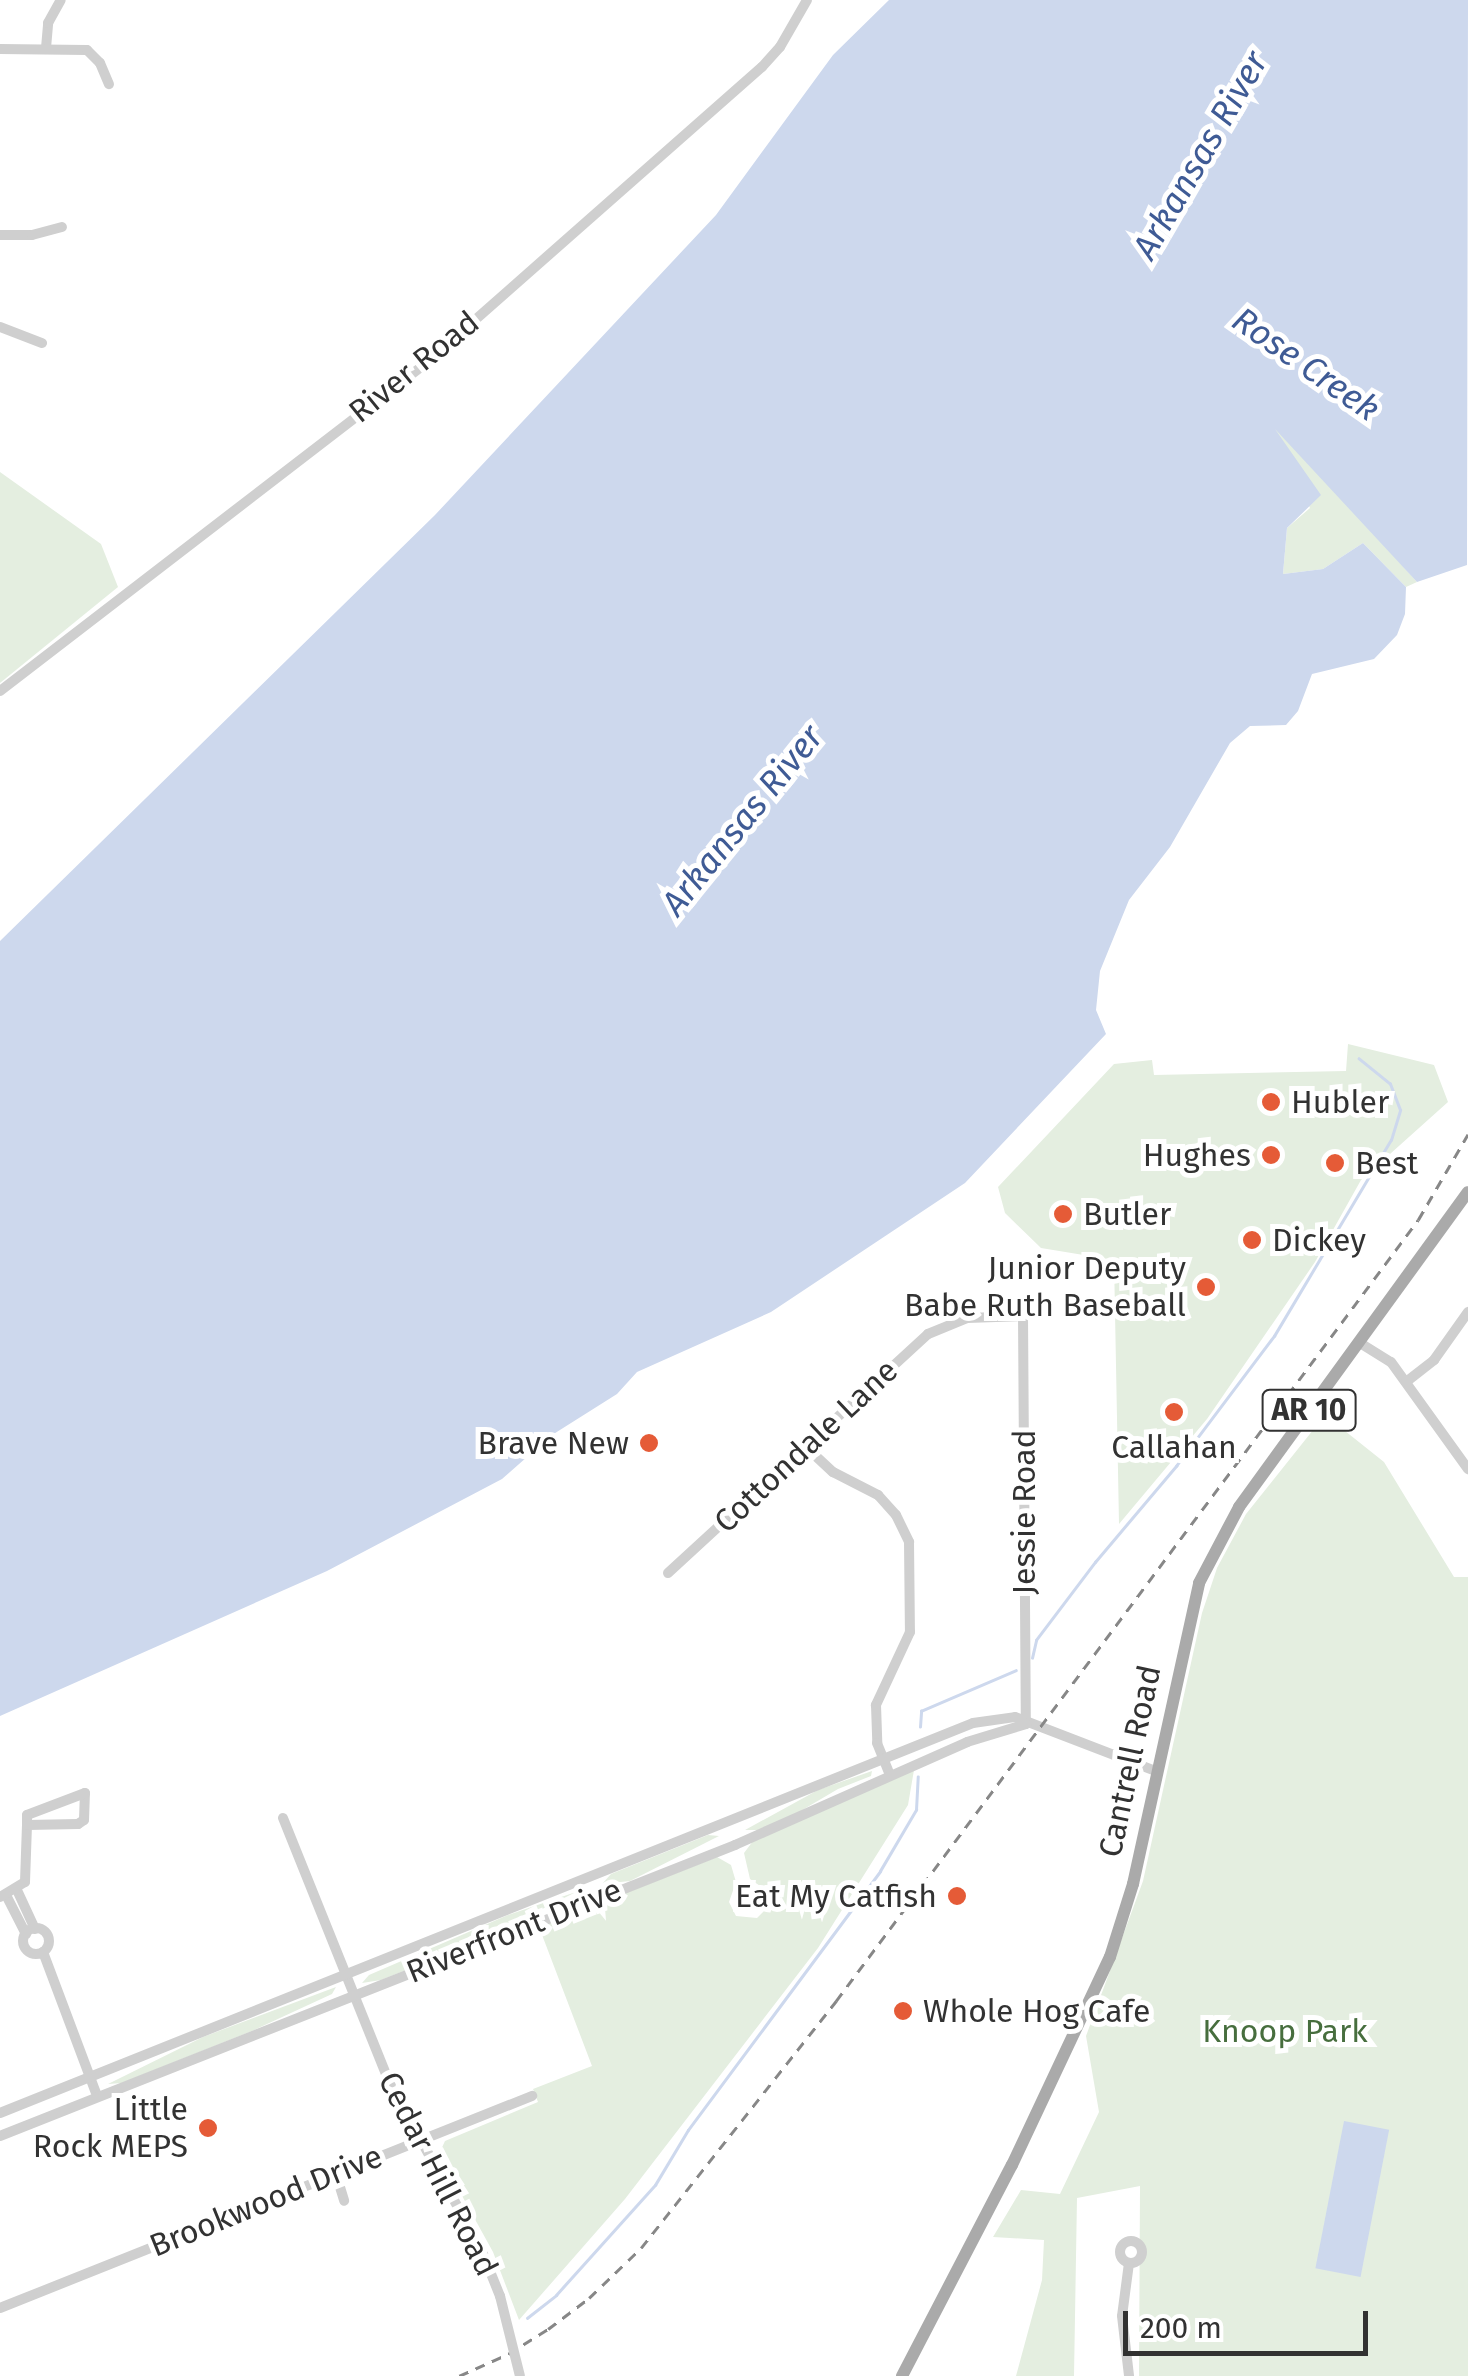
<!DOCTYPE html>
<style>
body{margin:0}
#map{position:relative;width:1468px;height:2376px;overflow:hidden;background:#fff;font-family:"Fira Sans",sans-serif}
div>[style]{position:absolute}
.green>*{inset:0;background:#e4eee0}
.water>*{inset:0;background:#cdd8ed;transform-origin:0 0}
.stream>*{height:2.5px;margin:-1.25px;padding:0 1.25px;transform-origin:1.25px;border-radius:1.25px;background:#cdd8ed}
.minor>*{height:10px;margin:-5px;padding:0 5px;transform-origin:5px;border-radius:5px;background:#cfcfcf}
.minor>.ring{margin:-5px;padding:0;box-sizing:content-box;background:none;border:10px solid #cfcfcf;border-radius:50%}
.major>*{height:12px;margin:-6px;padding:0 6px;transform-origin:6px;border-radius:6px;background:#aaa}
.rail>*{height:2.5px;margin-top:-1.25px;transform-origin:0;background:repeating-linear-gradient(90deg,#878787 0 10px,transparent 0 18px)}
.minor-bridge>*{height:10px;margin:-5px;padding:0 5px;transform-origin:5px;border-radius:5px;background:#cfcfcf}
.dots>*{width:28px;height:28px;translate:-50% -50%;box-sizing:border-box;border:5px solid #fff;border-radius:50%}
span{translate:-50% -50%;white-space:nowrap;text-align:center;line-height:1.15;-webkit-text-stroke:10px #fff;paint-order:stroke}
.shield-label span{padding:2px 8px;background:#fff;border:2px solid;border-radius:8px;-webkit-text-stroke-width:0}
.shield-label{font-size:30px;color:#323232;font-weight:700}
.street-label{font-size:32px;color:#323232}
.poi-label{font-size:32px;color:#323232}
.left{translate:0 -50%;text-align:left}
.right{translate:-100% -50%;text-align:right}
.park-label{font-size:32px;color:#476e3e}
.water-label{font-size:35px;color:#3f5b95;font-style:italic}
.scale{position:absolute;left:1123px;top:2311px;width:245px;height:45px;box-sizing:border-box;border:5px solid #323232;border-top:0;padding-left:12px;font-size:30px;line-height:35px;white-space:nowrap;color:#323232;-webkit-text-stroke:8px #fff;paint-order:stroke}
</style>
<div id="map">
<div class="green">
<i style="clip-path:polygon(1272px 425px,1294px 444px,1417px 582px,1406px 587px,1363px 543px,1323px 569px,1283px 574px,1287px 528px,1310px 508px)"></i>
<i style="clip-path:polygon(0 472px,101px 544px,118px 587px,0 683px)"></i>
<i style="clip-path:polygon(1348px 1044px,1434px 1065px,1448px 1102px,1361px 1180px,1315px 1262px,1207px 1419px,1119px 1524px,1114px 1260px,1041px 1248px,1005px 1213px,998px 1187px,1114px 1064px,1152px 1060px,1154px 1075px,1346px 1071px)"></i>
<i style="clip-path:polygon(1325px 1415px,1384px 1462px,1454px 1577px,1468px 1577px,1468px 2376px,1139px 2376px,1140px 2186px,1077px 2198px,1074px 2376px,1016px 2376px,1042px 2280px,1044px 2240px,993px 2237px,1021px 2190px,1060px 2194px,1099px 2112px,1086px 2036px,1143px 1881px,1202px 1613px,1217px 1568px,1246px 1514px)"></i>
<i style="clip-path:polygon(914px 1770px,908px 1805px,818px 1948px,625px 2199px,519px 2320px,493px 2252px,439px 2154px,445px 2141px,538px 2102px,533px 2089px,592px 2066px,539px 1927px,717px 1857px,731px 1865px,736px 1882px,729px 1902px,736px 1916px,757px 1918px,765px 1910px,768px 1898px,763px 1888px,750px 1879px,744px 1853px,753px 1841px)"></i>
<i style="clip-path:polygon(872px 1771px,871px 1776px,838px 1789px,787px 1819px,758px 1830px,745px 1830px,818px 1790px)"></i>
<i style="clip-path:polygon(708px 1835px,719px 1836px,630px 1881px,602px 1884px,611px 1874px)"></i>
<i style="clip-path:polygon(576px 1892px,481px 1940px,381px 1980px,362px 1983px,369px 1975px,508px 1915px)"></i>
<i style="clip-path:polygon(336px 1987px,332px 1994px,252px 2031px,122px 2083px,108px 2084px,203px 2037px)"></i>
</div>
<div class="water">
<i style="clip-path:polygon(889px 0,1468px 0,1467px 565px,1417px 582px,1275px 429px,1321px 495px,1287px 528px,1283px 574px,1323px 569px,1363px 543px,1406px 587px,1405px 614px,1397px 635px,1374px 659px,1312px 674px,1298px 711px,1286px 725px,1250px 726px,1230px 743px,1170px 847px,1129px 900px,1100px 971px,1096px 1010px,1106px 1034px,965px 1183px,771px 1312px,637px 1372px,617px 1394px,552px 1435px,502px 1479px,327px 1571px,0 1716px,0 941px,435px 515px,716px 215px,833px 55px)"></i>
<i style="left:1344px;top:2121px;width:46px;height:150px;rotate:11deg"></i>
</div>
<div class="stream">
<i style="left:1032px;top:1658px;width:18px;rotate:-77deg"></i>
<i style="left:1036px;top:1640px;width:98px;rotate:-52.9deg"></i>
<i style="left:1095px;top:1562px;width:126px;rotate:-49.8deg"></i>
<i style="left:1176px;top:1466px;width:163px;rotate:-53deg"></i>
<i style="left:1274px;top:1336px;width:228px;rotate:-59.2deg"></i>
<i style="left:1391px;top:1140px;width:31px;rotate:-73deg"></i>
<i style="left:1400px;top:1110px;width:28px;rotate:-111deg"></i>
<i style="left:1390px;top:1084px;width:40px;rotate:-141deg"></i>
<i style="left:920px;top:1727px;width:16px;rotate:-86deg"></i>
<i style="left:921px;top:1711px;width:103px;rotate:-23.3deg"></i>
<i style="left:527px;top:2318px;width:37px;rotate:-38deg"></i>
<i style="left:556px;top:2295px;width:148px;rotate:-48deg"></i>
<i style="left:655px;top:2185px;width:64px;rotate:-59deg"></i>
<i style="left:688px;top:2130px;width:322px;rotate:-53.4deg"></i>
<i style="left:880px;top:1871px;width:71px;rotate:-59.5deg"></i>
<i style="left:916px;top:1810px;width:33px;rotate:-87deg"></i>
</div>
<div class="minor">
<i style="left:46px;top:48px;width:25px;rotate:-85deg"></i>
<i style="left:48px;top:23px;width:26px;rotate:-61deg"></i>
<i style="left:0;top:49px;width:87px;rotate:0.7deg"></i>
<i style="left:87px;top:50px;width:18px;rotate:45deg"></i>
<i style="left:100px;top:63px;width:23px;rotate:67deg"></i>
<i style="left:0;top:235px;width:32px"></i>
<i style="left:32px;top:235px;width:31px;rotate:-15deg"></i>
<i style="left:0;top:327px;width:45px;rotate:20.9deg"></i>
<i style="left:0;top:691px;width:536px;rotate:-37.58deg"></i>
<i style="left:425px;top:364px;width:449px;rotate:-41.4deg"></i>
<i style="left:762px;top:67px;width:27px;rotate:-48deg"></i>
<i style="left:780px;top:47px;width:54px;rotate:-60.1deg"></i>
<i style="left:1360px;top:1343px;width:36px;rotate:32deg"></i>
<i style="left:1391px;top:1362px;width:132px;rotate:54.3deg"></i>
<i style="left:1406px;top:1382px;width:36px;rotate:-38deg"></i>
<i style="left:1434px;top:1360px;width:59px;rotate:-54.7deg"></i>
<i style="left:806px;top:1447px;width:37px;rotate:43deg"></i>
<i style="left:833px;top:1472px;width:51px;rotate:27.1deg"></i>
<i style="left:878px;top:1495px;width:27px;rotate:48deg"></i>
<i style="left:896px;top:1515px;width:30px;rotate:64deg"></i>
<i style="left:909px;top:1542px;width:90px;rotate:89.4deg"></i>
<i style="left:910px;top:1632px;width:81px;rotate:115deg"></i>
<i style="left:876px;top:1705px;width:38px;rotate:88deg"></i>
<i style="left:877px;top:1743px;width:35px;rotate:68deg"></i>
<i style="left:668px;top:1573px;width:353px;rotate:-42.6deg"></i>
<i style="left:928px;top:1334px;width:42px;rotate:-22.3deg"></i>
<i style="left:967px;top:1318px;width:56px;rotate:-2deg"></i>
<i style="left:1023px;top:1316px;width:408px;rotate:89.6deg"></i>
<i style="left:283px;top:1818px;width:289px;rotate:68.1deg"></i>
<i style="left:391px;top:2086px;width:186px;rotate:61.1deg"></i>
<i style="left:481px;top:2249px;width:51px;rotate:68deg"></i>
<i style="left:17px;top:1890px;width:43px;rotate:65.2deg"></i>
<i style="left:6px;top:1895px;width:44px;rotate:62.9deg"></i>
<i style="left:0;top:1897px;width:29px;rotate:-31deg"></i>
<i style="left:25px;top:1882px;width:57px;rotate:-88deg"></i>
<i style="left:27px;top:1825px;width:51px;rotate:-1.1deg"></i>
<i style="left:78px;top:1824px;width:7px;rotate:-34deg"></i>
<i style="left:84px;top:1820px;width:27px;rotate:-88deg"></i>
<i style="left:85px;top:1793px;width:62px;rotate:159.2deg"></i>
<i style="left:27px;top:1815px;width:10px;rotate:90deg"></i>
<i class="ring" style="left:23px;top:1928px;width:16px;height:16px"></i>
<i style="left:43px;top:1952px;width:154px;rotate:69.4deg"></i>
<i style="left:0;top:2113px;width:1048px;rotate:-21.84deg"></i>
<i style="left:973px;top:1723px;width:42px;rotate:-8.1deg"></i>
<i style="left:1015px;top:1717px;width:153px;rotate:21deg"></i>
<i style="left:0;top:2136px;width:791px;rotate:-21.6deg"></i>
<i style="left:735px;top:1845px;width:254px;rotate:-23.9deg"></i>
<i style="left:967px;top:1742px;width:62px;rotate:-17deg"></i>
<i style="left:336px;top:2174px;width:28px;rotate:73deg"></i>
<i class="ring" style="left:1120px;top:2241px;width:12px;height:12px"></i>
<i style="left:1129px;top:2263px;width:53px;rotate:97.5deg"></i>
<i style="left:1122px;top:2316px;width:60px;rotate:83.3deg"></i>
<i style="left:0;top:2308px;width:573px;rotate:-21.73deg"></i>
</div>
<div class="major">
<i style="left:902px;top:2376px;width:238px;rotate:-62.5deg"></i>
<i style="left:1012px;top:2165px;width:230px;rotate:-64.8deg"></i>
<i style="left:1110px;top:1957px;width:77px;rotate:-72.5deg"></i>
<i style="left:1133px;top:1884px;width:308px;rotate:-77.6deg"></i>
<i style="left:1199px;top:1583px;width:86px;rotate:-62.2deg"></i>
<i style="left:1239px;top:1507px;width:389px;rotate:-54deg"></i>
</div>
<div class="rail">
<i style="left:459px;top:2376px;width:54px;rotate:-24.2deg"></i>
<i style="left:508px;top:2354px;width:47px;rotate:-32deg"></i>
<i style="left:548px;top:2329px;width:51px;rotate:-37.1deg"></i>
<i style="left:589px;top:2298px;width:72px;rotate:-43.9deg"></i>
<i style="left:641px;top:2248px;width:315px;rotate:-51.7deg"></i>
<i style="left:836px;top:2001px;width:974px;rotate:-53.31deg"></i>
<i style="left:1418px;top:1220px;width:99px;rotate:-59.8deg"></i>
</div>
<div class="minor-bridge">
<i style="left:500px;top:2296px;width:82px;rotate:76deg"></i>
</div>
<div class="dots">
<i style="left:1271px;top:1102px;background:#e55b37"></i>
<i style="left:1271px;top:1155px;background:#e55b37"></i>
<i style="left:1335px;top:1163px;background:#e55b37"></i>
<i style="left:1063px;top:1214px;background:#e55b37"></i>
<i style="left:1252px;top:1240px;background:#e55b37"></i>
<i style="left:1206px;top:1287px;background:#e55b37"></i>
<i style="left:1174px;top:1412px;background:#e55b37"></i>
<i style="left:649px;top:1443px;background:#e55b37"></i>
<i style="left:957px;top:1896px;background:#e55b37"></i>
<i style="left:903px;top:2011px;background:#e55b37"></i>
<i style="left:208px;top:2128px;background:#e55b37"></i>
</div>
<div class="shield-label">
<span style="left:1309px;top:1410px">AR 10</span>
</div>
<div class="street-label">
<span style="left:414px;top:367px;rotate:-39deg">River Road</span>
<span style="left:806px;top:1446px;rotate:-43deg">Cottondale Lane</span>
<span style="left:1024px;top:1512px;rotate:-90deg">Jessie Road</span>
<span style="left:1130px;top:1761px;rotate:-78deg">Cantrell Road</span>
<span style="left:514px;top:1931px;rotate:-22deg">Riverfront Drive</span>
<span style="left:438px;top:2174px;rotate:63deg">Cedar Hill Road</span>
<span style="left:266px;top:2201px;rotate:-22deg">Brookwood Drive</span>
</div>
<div class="poi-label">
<span class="left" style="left:1291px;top:1102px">Hubler</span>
<span class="right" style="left:1251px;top:1155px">Hughes</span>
<span class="left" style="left:1355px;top:1163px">Best</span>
<span class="left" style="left:1083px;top:1214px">Butler</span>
<span class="left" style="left:1272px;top:1240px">Dickey</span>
<span class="right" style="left:1186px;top:1287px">Junior Deputy<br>Babe Ruth Baseball</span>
<span class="right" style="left:629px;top:1443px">Brave New</span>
<span style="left:1174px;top:1447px">Callahan</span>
<span class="right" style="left:937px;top:1896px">Eat My Catfish</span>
<span class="left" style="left:923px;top:2011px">Whole Hog Cafe</span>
<span class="right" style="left:188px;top:2128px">Little<br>Rock MEPS</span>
</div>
<div class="park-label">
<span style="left:1285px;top:2031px">Knoop Park</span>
</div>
<div class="water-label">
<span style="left:1200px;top:155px;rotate:-60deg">Arkansas River</span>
<span style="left:1306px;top:364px;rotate:35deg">Rose Creek</span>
<span style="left:742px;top:820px;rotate:-51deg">Arkansas River</span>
</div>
<div class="scale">200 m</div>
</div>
